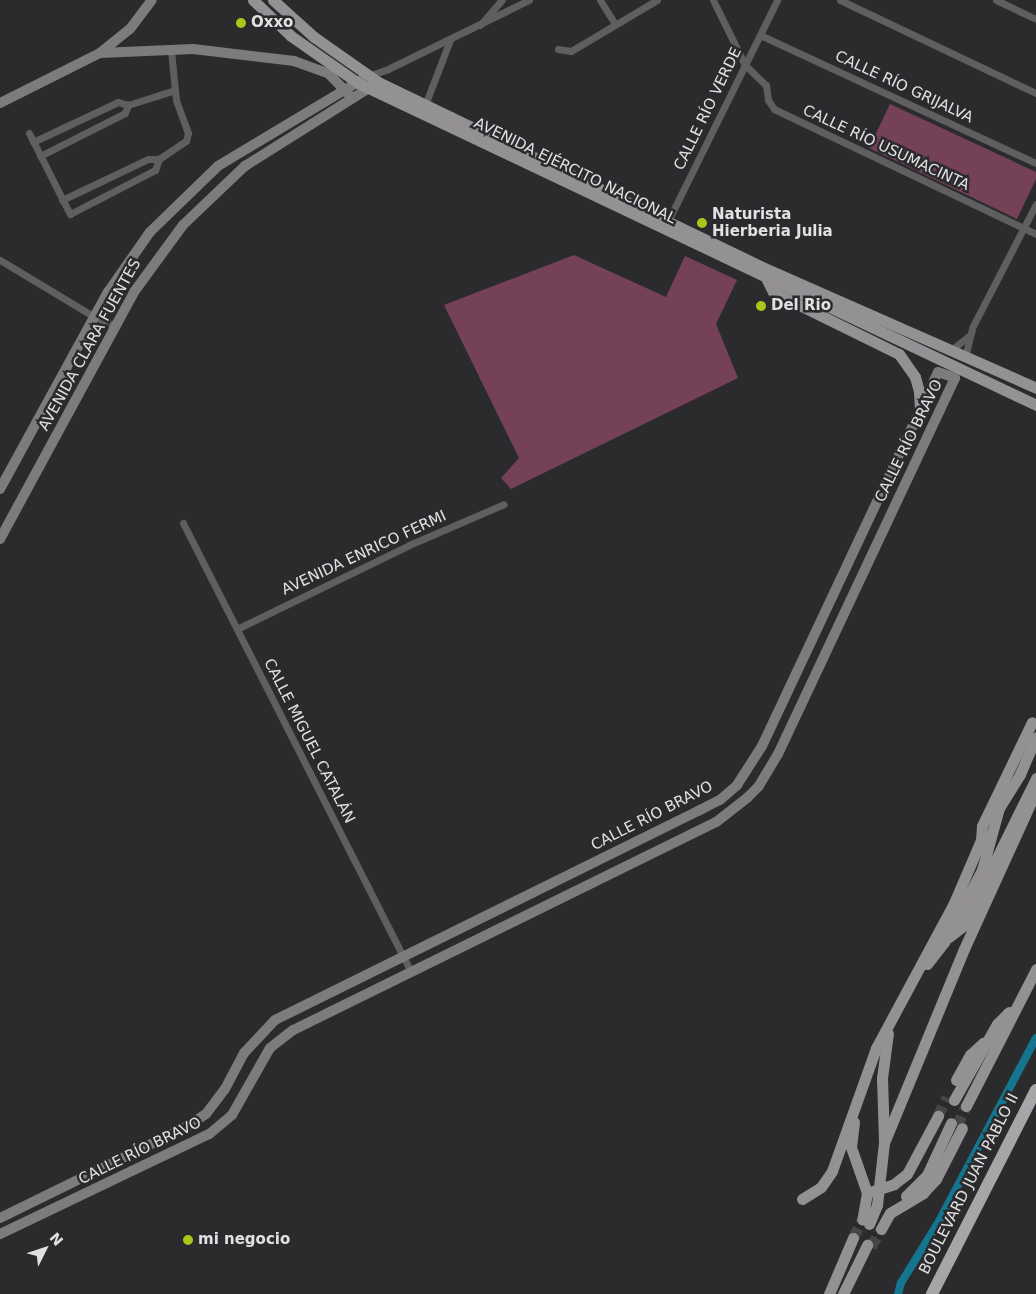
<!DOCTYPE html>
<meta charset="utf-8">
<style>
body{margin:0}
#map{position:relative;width:1036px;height:1294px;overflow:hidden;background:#2b2b2e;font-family:"DejaVu Sans",sans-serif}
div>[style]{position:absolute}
.green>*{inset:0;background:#744156}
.canal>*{height:8px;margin:-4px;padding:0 4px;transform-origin:4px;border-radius:4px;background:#14758e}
.primary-tunnel>*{height:11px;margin-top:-5.5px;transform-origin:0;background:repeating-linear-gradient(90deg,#464649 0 11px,transparent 0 16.5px)}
.street>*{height:7px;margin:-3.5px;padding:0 3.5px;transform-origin:3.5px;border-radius:3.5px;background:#605f60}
.secondary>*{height:10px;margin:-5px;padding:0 5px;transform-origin:5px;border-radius:5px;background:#7d7b7d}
.primary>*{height:11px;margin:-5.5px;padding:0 5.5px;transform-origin:5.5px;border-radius:5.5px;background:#949194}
.highway>*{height:12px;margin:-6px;padding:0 6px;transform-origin:6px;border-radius:6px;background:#a8a5a8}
.dots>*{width:14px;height:14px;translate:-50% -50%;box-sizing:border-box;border:2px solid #2b2b2e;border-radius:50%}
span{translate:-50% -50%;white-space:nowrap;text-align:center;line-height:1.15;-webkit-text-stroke:5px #2b2b2e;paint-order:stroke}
.poi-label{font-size:15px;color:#e1e1e3;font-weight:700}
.left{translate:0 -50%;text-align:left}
.street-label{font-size:15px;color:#e1e1e3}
.north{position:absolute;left:20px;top:1224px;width:50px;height:50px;-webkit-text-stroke:4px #2b2b2e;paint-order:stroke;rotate:49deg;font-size:14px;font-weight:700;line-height:20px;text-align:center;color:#e1e1e3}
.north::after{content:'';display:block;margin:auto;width:18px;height:22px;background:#e1e1e3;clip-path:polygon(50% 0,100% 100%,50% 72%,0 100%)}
</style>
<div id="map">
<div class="green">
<i style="clip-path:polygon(890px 104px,1036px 172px,1036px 179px,1017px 219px,869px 148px)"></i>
<i style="clip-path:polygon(574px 255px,666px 297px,685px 256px,737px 280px,716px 324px,738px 378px,511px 489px,501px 478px,519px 458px,444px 305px)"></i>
</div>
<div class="canal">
<i style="left:898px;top:1294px;width:11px;rotate:-75deg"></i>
<i style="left:901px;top:1283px;width:70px;rotate:-58.3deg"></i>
<i style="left:938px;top:1223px;width:209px;rotate:-62.1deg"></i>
</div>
<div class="primary-tunnel">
<i style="left:938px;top:1116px;width:21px;rotate:-65deg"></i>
<i style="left:957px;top:1126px;width:22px;rotate:-66deg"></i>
<i style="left:853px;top:1238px;width:20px;rotate:-63deg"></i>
<i style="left:871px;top:1247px;width:21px;rotate:-61deg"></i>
</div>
<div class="street">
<i style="left:600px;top:0;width:28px;rotate:58deg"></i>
<i style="left:713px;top:0;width:72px;rotate:63.8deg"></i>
<i style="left:745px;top:65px;width:29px;rotate:44deg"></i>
<i style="left:766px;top:85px;width:15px;rotate:82deg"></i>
<i style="left:768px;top:100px;width:11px;rotate:56deg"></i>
<i style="left:774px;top:109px;width:290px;rotate:25.5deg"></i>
<i style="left:840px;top:0;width:217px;rotate:25.4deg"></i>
<i style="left:996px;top:0;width:44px;rotate:25.4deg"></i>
<i style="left:480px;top:25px;width:33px;rotate:-49deg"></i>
<i style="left:760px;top:35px;width:304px;rotate:24.9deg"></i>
<i style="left:558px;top:49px;width:13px;rotate:9deg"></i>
<i style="left:571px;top:51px;width:100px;rotate:-30.7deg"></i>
<i style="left:368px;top:76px;width:21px;rotate:-19deg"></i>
<i style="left:388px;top:69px;width:157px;rotate:-26.1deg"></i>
<i style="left:425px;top:105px;width:70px;rotate:-69deg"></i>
<i style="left:29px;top:133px;width:91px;rotate:63.2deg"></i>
<i style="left:70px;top:214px;width:96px;rotate:-27.4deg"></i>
<i style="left:155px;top:170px;width:12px;rotate:-70deg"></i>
<i style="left:33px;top:142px;width:94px;rotate:-25.2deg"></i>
<i style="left:118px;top:102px;width:10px;rotate:17deg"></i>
<i style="left:40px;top:156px;width:95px;rotate:-26.8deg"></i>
<i style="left:125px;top:113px;width:9px;rotate:-69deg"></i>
<i style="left:128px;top:105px;width:49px;rotate:-17.7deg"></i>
<i style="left:62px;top:200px;width:95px;rotate:-25.5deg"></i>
<i style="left:148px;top:159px;width:11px"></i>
<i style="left:159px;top:159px;width:32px;rotate:-34deg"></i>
<i style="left:186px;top:141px;width:8px;rotate:-76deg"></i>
<i style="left:188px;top:133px;width:35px;rotate:-110deg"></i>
<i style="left:176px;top:100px;width:49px;rotate:-95.8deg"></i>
<i style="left:666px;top:225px;width:251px;rotate:-63.7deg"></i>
<i style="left:0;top:260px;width:111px;rotate:31deg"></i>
<i style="left:95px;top:317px;width:23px;rotate:23deg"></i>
<i style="left:951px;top:350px;width:23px;rotate:-38deg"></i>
<i style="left:965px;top:357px;width:32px;rotate:-76deg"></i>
<i style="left:973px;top:326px;width:137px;rotate:-62.7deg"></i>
<i style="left:183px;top:523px;width:504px;rotate:63.08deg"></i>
<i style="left:237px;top:629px;width:191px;rotate:-26deg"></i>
<i style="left:409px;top:545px;width:103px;rotate:-23.3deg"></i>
</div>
<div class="secondary">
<i style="left:100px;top:53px;width:93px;rotate:-2.5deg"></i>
<i style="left:193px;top:49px;width:102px;rotate:6.8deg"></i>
<i style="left:294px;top:61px;width:37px;rotate:20deg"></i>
<i style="left:329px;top:74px;width:29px;rotate:46deg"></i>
<i style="left:0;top:103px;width:112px;rotate:-26.6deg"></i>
<i style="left:100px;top:53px;width:38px;rotate:-39deg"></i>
<i style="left:130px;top:29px;width:36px;rotate:-53deg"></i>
<i style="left:0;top:489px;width:225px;rotate:-61.3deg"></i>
<i style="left:108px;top:292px;width:73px;rotate:-55deg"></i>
<i style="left:150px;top:232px;width:95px;rotate:-44.1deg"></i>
<i style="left:218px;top:166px;width:169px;rotate:-31deg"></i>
<i style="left:0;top:539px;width:281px;rotate:-61.5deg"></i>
<i style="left:134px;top:292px;width:83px;rotate:-53.8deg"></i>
<i style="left:183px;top:225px;width:86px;rotate:-43.6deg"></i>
<i style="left:245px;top:166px;width:154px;rotate:-32.2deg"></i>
<i style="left:0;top:1218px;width:209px;rotate:-26.1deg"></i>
<i style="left:188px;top:1126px;width:22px;rotate:-34deg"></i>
<i style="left:206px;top:1114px;width:31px;rotate:-53deg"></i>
<i style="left:225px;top:1089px;width:41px;rotate:-62.2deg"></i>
<i style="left:244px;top:1053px;width:45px;rotate:-46.8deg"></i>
<i style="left:275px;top:1020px;width:472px;rotate:-26.3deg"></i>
<i style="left:698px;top:811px;width:25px;rotate:-27deg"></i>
<i style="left:720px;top:800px;width:23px;rotate:-41deg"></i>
<i style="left:737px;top:785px;width:46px;rotate:-57.3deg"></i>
<i style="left:762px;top:746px;width:413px;rotate:-64.8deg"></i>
<i style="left:938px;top:372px;width:18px;rotate:19deg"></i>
<i style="left:955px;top:378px;width:416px;rotate:115.2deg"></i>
<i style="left:778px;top:754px;width:37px;rotate:121deg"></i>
<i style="left:759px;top:786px;width:17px;rotate:135deg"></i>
<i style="left:747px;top:798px;width:39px;rotate:142deg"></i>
<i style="left:716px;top:822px;width:471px;rotate:153.8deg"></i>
<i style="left:293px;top:1030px;width:29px;rotate:142deg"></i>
<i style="left:270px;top:1048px;width:77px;rotate:119.6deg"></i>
<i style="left:232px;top:1115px;width:30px;rotate:140deg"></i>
<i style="left:209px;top:1134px;width:232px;rotate:154.4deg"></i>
</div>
<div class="primary">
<i style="left:253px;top:0;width:52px;rotate:43.5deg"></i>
<i style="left:291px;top:36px;width:82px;rotate:35deg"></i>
<i style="left:358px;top:83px;width:751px;rotate:25.4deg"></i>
<i style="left:273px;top:0;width:55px;rotate:42.1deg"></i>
<i style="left:314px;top:37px;width:78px;rotate:35.1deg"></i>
<i style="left:378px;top:82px;width:424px;rotate:25.7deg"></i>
<i style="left:760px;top:266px;width:302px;rotate:23.8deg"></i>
<i style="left:767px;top:280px;width:13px;rotate:63deg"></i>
<i style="left:773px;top:292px;width:140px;rotate:26.2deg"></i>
<i style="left:899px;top:354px;width:28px;rotate:55deg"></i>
<i style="left:915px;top:377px;width:15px;rotate:74deg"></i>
<i style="left:919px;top:391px;width:22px;rotate:87deg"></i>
<i style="left:949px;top:937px;width:18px;rotate:-38deg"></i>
<i style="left:963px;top:926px;width:165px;rotate:-63.7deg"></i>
<i style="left:927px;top:964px;width:28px;rotate:-52deg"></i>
<i style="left:944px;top:942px;width:81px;rotate:-62.2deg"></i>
<i style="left:982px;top:870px;width:64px;rotate:-74.7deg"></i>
<i style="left:999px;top:808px;width:40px;rotate:-58deg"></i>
<i style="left:1020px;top:774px;width:40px;rotate:-66.6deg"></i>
<i style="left:956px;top:1080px;width:29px;rotate:-61deg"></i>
<i style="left:970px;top:1055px;width:18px;rotate:-43deg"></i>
<i style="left:954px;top:1100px;width:87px;rotate:-60.5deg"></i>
<i style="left:997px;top:1024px;width:17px;rotate:-45deg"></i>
<i style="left:966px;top:1106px;width:154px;rotate:-62.9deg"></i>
<i style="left:854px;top:1122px;width:25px;rotate:97deg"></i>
<i style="left:851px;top:1147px;width:49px;rotate:70.8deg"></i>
<i style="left:867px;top:1193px;width:27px;rotate:100deg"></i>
<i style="left:884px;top:1141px;width:63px;rotate:-91.8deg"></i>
<i style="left:882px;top:1078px;width:45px;rotate:-82.4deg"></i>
<i style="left:873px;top:1191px;width:22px;rotate:-18deg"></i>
<i style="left:894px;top:1184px;width:16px;rotate:-38deg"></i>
<i style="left:907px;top:1174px;width:66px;rotate:-61.9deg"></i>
<i style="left:906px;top:1196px;width:30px;rotate:-45deg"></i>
<i style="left:927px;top:1175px;width:57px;rotate:-65.2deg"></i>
<i style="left:802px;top:1199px;width:22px;rotate:-32deg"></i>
<i style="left:821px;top:1187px;width:19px;rotate:-55deg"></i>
<i style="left:832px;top:1171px;width:131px;rotate:-70.3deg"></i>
<i style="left:876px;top:1048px;width:165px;rotate:-61.7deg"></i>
<i style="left:954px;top:903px;width:69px;rotate:-66.8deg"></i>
<i style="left:981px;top:840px;width:14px;rotate:-86deg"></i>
<i style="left:982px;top:826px;width:115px;rotate:-64.3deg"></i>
<i style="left:869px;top:1224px;width:21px;rotate:-67deg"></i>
<i style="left:877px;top:1205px;width:62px;rotate:-83.6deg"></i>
<i style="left:884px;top:1143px;width:210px;rotate:-67.6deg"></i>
<i style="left:964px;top:949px;width:174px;rotate:-65.5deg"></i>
<i style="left:881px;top:1229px;width:18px;rotate:-61deg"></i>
<i style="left:890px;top:1213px;width:39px;rotate:-31deg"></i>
<i style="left:923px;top:1193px;width:19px;rotate:-47deg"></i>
<i style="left:936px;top:1179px;width:57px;rotate:-63deg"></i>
<i style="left:829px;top:1294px;width:61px;rotate:-66.8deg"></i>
<i style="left:843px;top:1294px;width:55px;rotate:-63.9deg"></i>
</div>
<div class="highway">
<i style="left:932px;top:1294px;width:229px;rotate:-63deg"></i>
</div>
<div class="dots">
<i style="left:241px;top:23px;background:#a8c71c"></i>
<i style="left:702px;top:223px;background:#a8c71c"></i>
<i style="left:761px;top:306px;background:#a8c71c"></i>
<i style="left:188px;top:1240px;background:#a8c71c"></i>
</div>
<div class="poi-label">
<span class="left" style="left:251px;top:23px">Oxxo</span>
<span class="left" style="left:712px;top:223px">Naturista<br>Hierberia Julia</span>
<span class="left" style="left:771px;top:306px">Del Rio</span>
<span class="left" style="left:198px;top:1240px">mi negocio</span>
</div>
<div class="street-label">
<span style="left:904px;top:87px;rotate:25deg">CALLE RÍO GRIJALVA</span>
<span style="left:708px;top:109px;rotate:-64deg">CALLE RÍO VERDE</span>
<span style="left:886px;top:148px;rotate:25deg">CALLE RÍO USUMACINTA</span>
<span style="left:575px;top:171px;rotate:26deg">AVENIDA EJÉRCITO NACIONAL</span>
<span style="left:90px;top:345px;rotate:-61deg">AVENIDA CLARA FUENTES</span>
<span style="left:909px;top:441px;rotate:-64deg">CALLE RÍO BRAVO</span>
<span style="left:364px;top:553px;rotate:-25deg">AVENIDA ENRICO FERMI</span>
<span style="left:309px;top:741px;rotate:63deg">CALLE MIGUEL CATALÁN</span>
<span style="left:652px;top:816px;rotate:-27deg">CALLE RÍO BRAVO</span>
<span style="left:140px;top:1151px;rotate:-26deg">CALLE RÍO BRAVO</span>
<span style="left:969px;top:1184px;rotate:-63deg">BOULEVARD JUAN PABLO II</span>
</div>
<div class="north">N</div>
</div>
